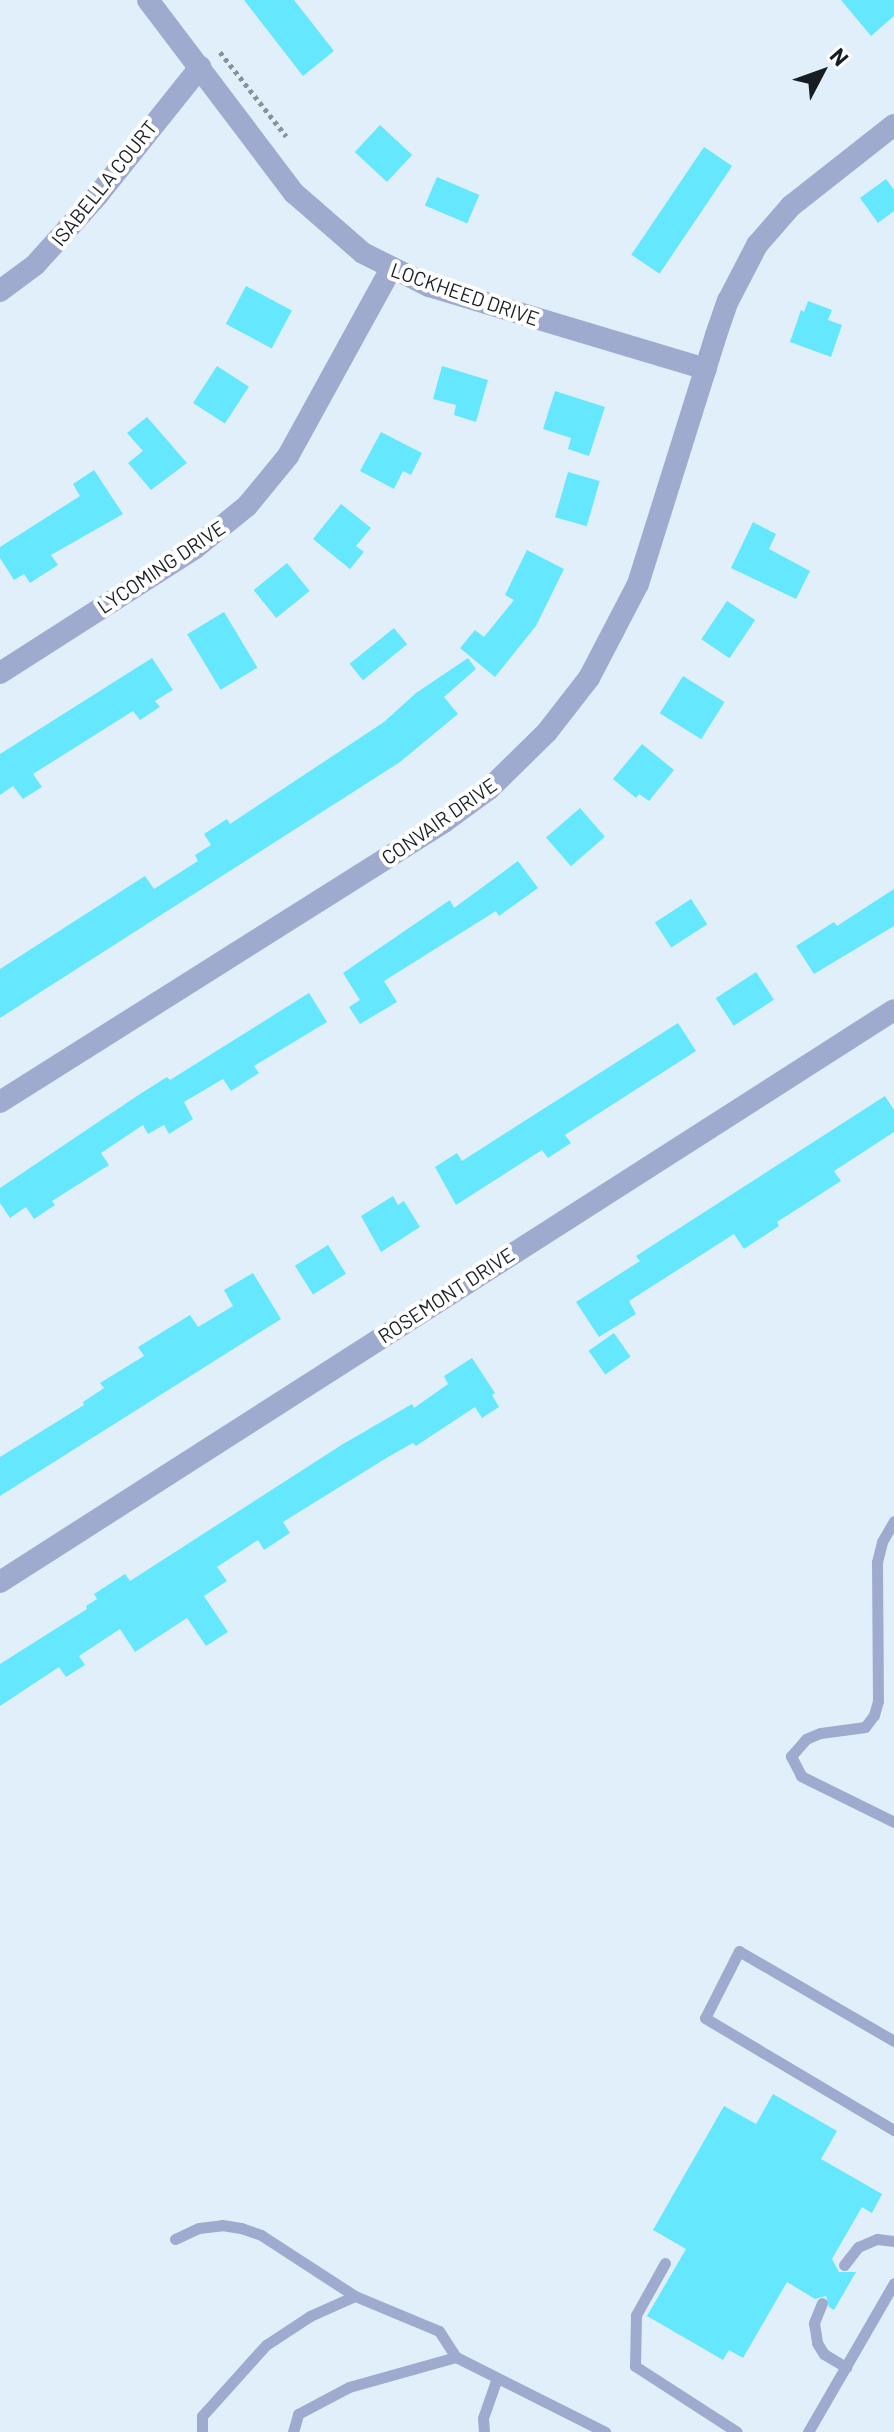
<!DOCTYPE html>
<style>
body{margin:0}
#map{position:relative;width:894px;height:2432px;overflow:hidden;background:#e1effa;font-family:Barlow,sans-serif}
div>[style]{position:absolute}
.building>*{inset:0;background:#65e8fd;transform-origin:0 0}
.path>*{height:5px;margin-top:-2.5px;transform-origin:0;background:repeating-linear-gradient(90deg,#88929a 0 4px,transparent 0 8px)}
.lane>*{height:11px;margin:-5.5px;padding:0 5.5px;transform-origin:5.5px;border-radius:5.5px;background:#9fabce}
.street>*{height:22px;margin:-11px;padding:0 11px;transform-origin:11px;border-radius:11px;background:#9fabce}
span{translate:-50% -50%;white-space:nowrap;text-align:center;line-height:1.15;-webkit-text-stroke:8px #fff;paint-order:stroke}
.street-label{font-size:20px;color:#181d21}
.north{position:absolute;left:782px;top:32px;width:80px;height:80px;-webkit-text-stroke:6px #fff;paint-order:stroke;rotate:49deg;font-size:22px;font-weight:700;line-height:32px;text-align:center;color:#181d21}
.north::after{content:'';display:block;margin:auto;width:28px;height:36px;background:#181d21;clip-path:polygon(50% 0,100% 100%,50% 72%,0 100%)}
</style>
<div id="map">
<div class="building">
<i style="clip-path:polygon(244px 0,294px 0,334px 51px,303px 76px)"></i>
<i style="clip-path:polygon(841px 0,894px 0,894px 16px,871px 36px)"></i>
<i style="left:380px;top:125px;width:44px;height:37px;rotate:43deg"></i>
<i style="left:704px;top:147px;width:34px;height:130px;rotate:34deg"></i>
<i style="left:437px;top:177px;width:46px;height:31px;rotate:23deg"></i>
<i style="clip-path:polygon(886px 179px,894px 190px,894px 211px,878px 223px,860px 198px)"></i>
<i style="left:246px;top:286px;width:52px;height:43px;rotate:28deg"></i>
<i style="clip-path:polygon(808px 301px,832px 310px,828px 320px,842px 325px,831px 357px,790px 342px,801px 310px,804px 312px)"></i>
<i style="left:217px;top:366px;width:38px;height:44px;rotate:33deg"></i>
<i style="clip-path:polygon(442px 366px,488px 380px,476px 422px,454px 415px,456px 405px,433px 399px)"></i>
<i style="clip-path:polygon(555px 391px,605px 407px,589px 456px,568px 449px,571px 438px,543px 429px)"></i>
<i style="clip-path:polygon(147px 417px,187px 463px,151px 490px,128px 463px,143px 451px,127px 433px)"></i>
<i style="clip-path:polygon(381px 432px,422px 453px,411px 475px,403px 471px,394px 489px,360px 471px)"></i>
<i style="clip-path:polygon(94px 470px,123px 514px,51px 555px,58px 565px,30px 583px,24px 574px,14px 580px,0 558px,0 547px,80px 496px,73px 484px)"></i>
<i style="left:568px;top:472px;width:33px;height:47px;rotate:16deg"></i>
<i style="clip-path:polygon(341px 504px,371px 528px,356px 546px,364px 552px,350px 569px,313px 539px)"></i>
<i style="clip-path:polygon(753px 522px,776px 534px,769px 549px,810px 571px,796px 599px,731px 568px)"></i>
<i style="clip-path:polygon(527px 550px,564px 569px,536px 626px,495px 677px,460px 648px,475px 630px,484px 637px,514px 600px,505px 595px)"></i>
<i style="left:287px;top:563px;width:36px;height:43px;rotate:51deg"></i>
<i style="left:727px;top:601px;width:34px;height:46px;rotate:34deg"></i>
<i style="left:224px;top:612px;width:65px;height:43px;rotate:59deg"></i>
<i style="left:394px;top:628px;width:21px;height:57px;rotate:51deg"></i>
<i style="clip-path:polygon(152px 658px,173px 690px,155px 701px,160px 707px,140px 720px,133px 711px,33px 774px,42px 787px,23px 799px,13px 786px,0 795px,0 754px)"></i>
<i style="clip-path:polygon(468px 658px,476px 669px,444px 697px,458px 714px,400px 762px,0 1018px,0 969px,145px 876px,154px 889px,198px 861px,195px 855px,211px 845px,204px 834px,227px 819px,230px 824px,384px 722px,416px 693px)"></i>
<i style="left:683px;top:676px;width:49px;height:44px;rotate:32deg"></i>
<i style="clip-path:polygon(642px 744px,674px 770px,649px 801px,639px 794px,636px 798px,613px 779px)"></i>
<i style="left:580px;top:808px;width:38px;height:45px;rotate:49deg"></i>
<i style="clip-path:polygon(518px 861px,538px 888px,499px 916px,496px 911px,384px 981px,397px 1002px,360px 1024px,349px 1007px,360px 1000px,343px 973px,450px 900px,454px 908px)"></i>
<i style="clip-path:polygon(894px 889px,894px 926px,814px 974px,796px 946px,834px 922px,837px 926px)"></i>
<i style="left:691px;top:899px;width:30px;height:43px;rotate:57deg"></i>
<i style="left:756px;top:972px;width:33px;height:48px;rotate:57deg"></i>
<i style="clip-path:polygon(309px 993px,327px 1022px,254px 1066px,259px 1073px,231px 1091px,223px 1079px,184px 1102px,193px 1119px,169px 1134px,164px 1125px,148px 1134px,143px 1125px,101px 1153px,109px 1165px,52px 1201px,55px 1205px,34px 1219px,26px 1207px,10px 1218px,0 1203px,0 1188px,140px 1094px,167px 1077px,170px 1080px)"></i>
<i style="clip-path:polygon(678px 1023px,696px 1051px,565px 1135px,571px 1143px,548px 1158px,542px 1150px,456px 1205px,435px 1167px,457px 1153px,462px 1161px)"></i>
<i style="clip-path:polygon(885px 1096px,894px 1110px,894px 1132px,834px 1171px,841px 1181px,777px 1222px,779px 1226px,744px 1249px,734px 1234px,629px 1301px,636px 1314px,599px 1337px,576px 1302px,640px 1261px,636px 1256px)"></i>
<i style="clip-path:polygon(393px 1196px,398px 1205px,404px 1201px,420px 1227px,381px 1252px,361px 1216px)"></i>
<i style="left:328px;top:1245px;width:34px;height:39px;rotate:58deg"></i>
<i style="clip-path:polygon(253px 1273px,281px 1319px,0 1496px,0 1457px,84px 1405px,83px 1402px,104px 1388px,100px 1383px,144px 1356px,138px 1347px,190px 1315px,198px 1327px,233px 1306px,224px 1290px)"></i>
<i style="left:614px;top:1333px;width:29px;height:31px;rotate:55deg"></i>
<i style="clip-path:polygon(472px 1358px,495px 1393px,492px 1395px,499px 1407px,482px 1418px,475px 1407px,416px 1446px,413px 1443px,388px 1457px,283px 1522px,290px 1533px,264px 1550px,258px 1540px,217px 1567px,227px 1581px,204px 1596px,228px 1632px,206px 1646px,187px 1618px,135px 1652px,120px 1629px,79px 1656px,85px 1665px,66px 1677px,59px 1667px,0 1706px,0 1664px,87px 1609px,86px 1606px,97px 1599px,94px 1594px,125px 1574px,130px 1581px,343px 1444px,412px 1404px,414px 1408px,448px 1384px,444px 1376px)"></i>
<i style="clip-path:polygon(773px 2094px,837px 2131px,821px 2159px,882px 2194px,872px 2213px,862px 2207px,832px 2259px,839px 2272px,856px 2272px,834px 2310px,829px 2307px,826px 2296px,815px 2299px,787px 2282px,743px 2358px,729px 2350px,723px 2360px,647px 2316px,686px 2249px,653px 2230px,724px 2106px,756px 2124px)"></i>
</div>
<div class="path">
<i style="left:220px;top:52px;width:107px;rotate:51.8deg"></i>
</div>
<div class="lane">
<i style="left:894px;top:1521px;width:24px;rotate:120deg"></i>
<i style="left:882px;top:1542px;width:21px;rotate:104deg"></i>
<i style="left:877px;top:1562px;width:139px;rotate:89.6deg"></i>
<i style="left:878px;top:1701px;width:15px;rotate:106deg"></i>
<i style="left:874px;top:1715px;width:15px;rotate:127deg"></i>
<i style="left:865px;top:1727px;width:45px;rotate:172.4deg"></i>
<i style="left:820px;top:1733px;width:15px;rotate:157deg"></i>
<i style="left:806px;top:1739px;width:23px;rotate:131deg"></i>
<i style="left:791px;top:1756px;width:22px;rotate:63deg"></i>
<i style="left:801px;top:1776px;width:104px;rotate:26.3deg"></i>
<i style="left:894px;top:2041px;width:179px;rotate:-149.9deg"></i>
<i style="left:739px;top:1951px;width:75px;rotate:116.9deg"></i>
<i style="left:705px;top:2018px;width:220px;rotate:30.7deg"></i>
<i style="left:175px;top:2239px;width:26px;rotate:-25deg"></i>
<i style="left:199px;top:2228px;width:23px;rotate:-7deg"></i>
<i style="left:222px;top:2225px;width:19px;rotate:9deg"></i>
<i style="left:241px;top:2228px;width:21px;rotate:19deg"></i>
<i style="left:261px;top:2235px;width:112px;rotate:33deg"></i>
<i style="left:665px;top:2263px;width:60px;rotate:119.1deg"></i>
<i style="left:636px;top:2315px;width:51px;rotate:91.1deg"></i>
<i style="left:635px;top:2366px;width:121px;rotate:32.9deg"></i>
<i style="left:844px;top:2265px;width:23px;rotate:-52deg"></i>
<i style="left:858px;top:2247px;width:21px;rotate:-23deg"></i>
<i style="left:877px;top:2239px;width:17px;rotate:7deg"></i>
<i style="left:822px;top:2303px;width:22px;rotate:112deg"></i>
<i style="left:814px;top:2323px;width:20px;rotate:81deg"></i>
<i style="left:817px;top:2343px;width:13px;rotate:58deg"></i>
<i style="left:824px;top:2354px;width:26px;rotate:31deg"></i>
<i style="left:202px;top:2432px;width:16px;rotate:-90deg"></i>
<i style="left:202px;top:2416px;width:96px;rotate:-48deg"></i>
<i style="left:266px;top:2345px;width:53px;rotate:-33.4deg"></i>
<i style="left:310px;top:2316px;width:49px;rotate:-24deg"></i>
<i style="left:355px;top:2296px;width:91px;rotate:22.6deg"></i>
<i style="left:439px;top:2331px;width:31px;rotate:57deg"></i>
<i style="left:456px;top:2357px;width:167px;rotate:26.7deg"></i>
<i style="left:293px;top:2432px;width:19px;rotate:-74deg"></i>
<i style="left:298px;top:2414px;width:58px;rotate:-27.9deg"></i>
<i style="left:349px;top:2387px;width:111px;rotate:-15.7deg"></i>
<i style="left:484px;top:2432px;width:14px;rotate:-94deg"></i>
<i style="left:483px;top:2418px;width:42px;rotate:-70.7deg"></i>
<i style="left:808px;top:2432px;width:172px;rotate:-60deg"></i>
</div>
<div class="street">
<i style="left:148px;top:0;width:242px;rotate:52.9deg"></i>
<i style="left:294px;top:193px;width:91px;rotate:41deg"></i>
<i style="left:363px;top:253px;width:74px;rotate:26.6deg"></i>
<i style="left:429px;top:286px;width:289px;rotate:16.7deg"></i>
<i style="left:0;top:291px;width:44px;rotate:-36.6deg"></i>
<i style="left:35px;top:265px;width:94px;rotate:-48deg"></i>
<i style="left:98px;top:195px;width:164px;rotate:-51.4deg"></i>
<i style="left:0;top:673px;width:230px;rotate:-32.6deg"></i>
<i style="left:194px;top:549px;width:68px;rotate:-39.1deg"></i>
<i style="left:247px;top:506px;width:65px;rotate:-50.6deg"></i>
<i style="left:288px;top:456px;width:213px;rotate:-61.2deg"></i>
<i style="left:0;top:1102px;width:525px;rotate:-32.24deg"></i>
<i style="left:444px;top:822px;width:56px;rotate:-36.3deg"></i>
<i style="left:489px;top:789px;width:81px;rotate:-44.5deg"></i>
<i style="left:547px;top:732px;width:68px;rotate:-52.1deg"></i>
<i style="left:589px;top:678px;width:106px;rotate:-62.5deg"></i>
<i style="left:638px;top:584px;width:261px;rotate:-72.6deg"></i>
<i style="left:716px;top:335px;width:36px;rotate:-71deg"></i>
<i style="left:728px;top:301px;width:63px;rotate:-62.6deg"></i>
<i style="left:757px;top:245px;width:52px;rotate:-48.9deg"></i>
<i style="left:791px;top:206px;width:131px;rotate:-38.2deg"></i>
<i style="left:0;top:1582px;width:1061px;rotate:-32.61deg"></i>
</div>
<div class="street-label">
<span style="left:104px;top:183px;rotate:-51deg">ISABELLA COURT</span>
<span style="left:465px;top:294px;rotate:19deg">LOCKHEED DRIVE</span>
<span style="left:161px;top:567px;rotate:-34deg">LYCOMING DRIVE</span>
<span style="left:439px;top:821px;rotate:-35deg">CONVAIR DRIVE</span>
<span style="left:446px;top:1295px;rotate:-33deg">ROSEMONT DRIVE</span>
</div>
<div class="north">N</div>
</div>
